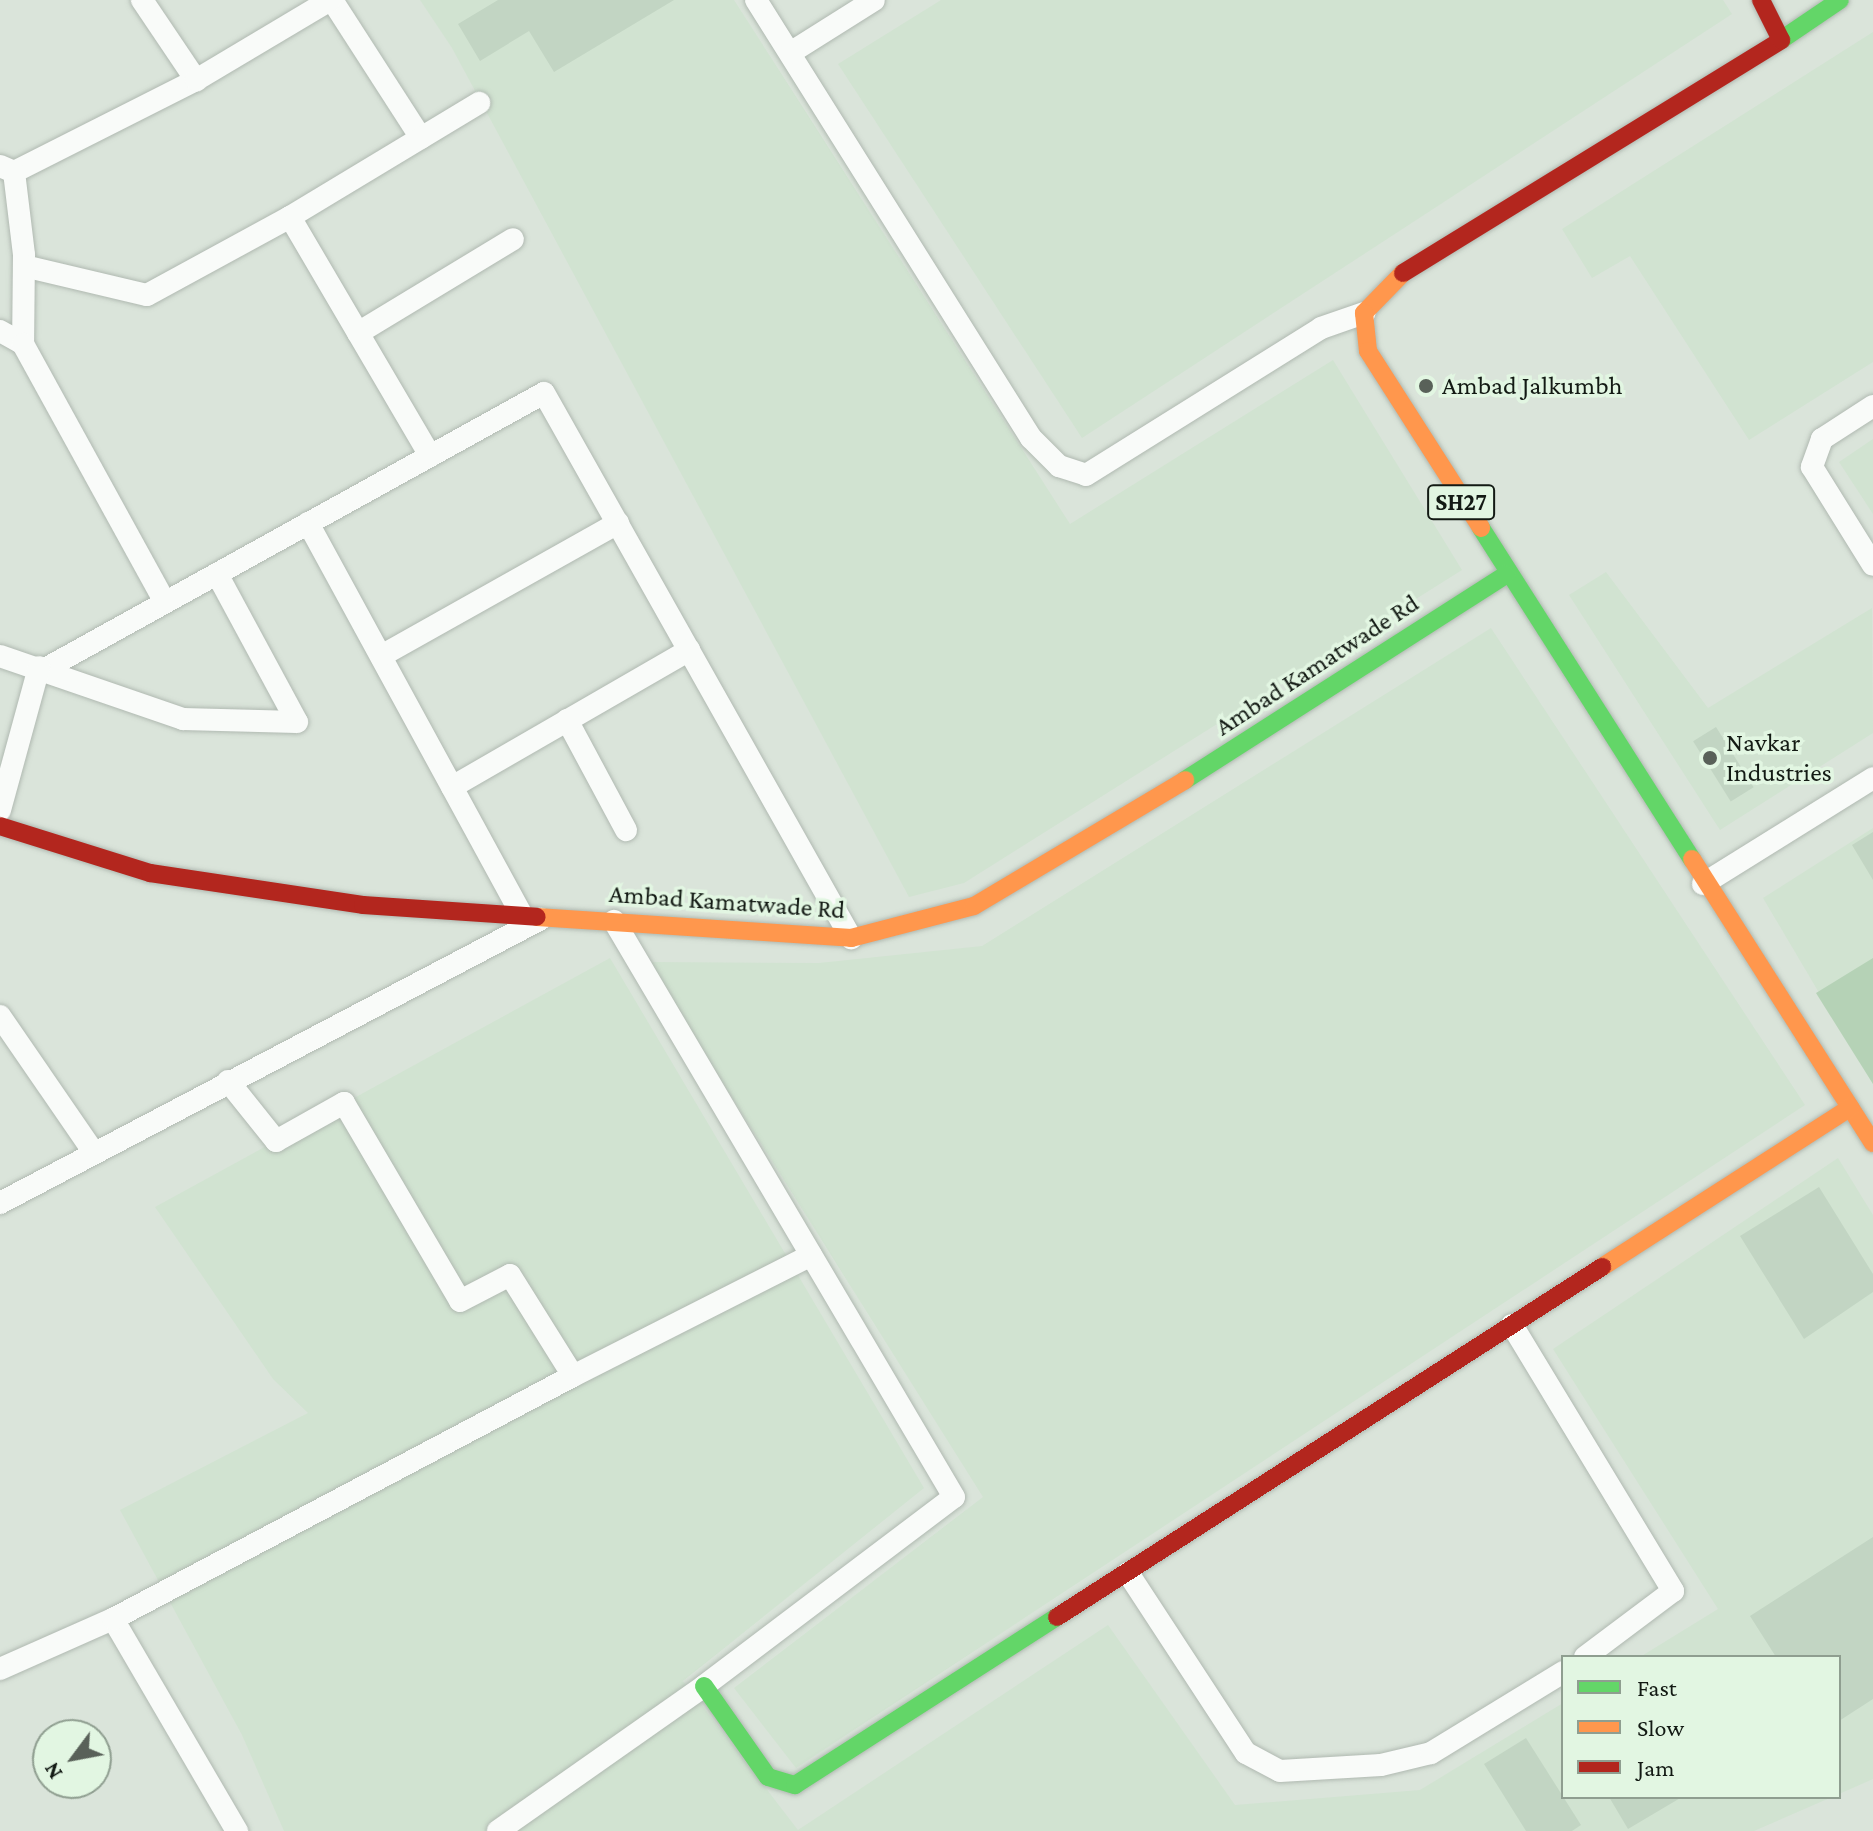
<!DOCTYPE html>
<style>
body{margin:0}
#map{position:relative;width:1873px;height:1831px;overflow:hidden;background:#dae4da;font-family:"Crimson Pro",serif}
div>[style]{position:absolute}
.built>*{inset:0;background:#d1e3d1}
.green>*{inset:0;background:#b5d2b6}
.building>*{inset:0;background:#c2d5c3;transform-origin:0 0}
.roads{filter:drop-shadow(0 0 2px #b0b9b1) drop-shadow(0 0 2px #b0b9b1)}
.street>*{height:22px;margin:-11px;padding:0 11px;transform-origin:11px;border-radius:11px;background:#f9fbf9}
.fast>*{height:18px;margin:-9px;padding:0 9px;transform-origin:9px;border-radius:9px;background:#63d668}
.slow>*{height:18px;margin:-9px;padding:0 9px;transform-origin:9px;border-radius:9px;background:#ff974d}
.jam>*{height:18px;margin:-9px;padding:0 9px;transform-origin:9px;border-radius:9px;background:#b3261e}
.dots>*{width:22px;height:22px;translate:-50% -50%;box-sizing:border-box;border:4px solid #e2f6e2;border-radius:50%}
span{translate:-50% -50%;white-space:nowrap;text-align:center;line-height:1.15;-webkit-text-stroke:7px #e2f6e2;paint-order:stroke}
.shield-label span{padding:2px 6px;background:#e2f6e2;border:2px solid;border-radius:6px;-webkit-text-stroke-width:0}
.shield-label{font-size:24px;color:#131a14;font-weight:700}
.poi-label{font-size:26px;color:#131a14}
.left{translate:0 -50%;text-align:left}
.street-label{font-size:26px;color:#131a14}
.legend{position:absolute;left:1561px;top:1655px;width:280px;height:144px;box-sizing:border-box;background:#e2f6e2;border:2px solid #8f9e90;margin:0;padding:10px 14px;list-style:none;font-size:24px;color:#131a14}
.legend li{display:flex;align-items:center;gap:16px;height:40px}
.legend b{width:40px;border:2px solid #8f9e90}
.north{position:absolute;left:32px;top:1719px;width:80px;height:80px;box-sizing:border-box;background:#e2f6e2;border:2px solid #8f9e90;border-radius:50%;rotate:238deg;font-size:22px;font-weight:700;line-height:32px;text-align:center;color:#131a14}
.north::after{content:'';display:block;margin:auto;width:28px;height:36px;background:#596159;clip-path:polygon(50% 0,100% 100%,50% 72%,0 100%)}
</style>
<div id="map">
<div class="built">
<i style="clip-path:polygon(420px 0,734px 0,1070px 524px,1333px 360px,1462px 570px,964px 883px,909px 897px,452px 48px)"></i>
<i style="clip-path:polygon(941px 0,1723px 0,1732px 14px,1082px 438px,838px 64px)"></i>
<i style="clip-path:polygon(1873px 32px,1873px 362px,1749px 440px,1630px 256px,1592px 278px,1562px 229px)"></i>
<i style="clip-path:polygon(1873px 439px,1873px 514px,1839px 462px)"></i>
<i style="clip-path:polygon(1606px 572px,1708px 708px,1872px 608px,1873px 733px,1720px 830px,1569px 595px)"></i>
<i style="clip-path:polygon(1491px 628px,1805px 1105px,796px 1768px,734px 1688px,983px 1497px,647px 962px,819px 963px,982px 946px)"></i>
<i style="clip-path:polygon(1873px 828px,1873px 1084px,1763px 898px)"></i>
<i style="clip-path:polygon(610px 958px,924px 1488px,683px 1681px,798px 1830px,1108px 1625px,1235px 1805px,1420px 1790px,1563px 1703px,1563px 1797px,1832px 1797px,1754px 1831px,284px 1831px,242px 1735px,120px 1510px,308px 1413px,273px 1379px,155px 1207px)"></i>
<i style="clip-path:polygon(1838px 1158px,1873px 1215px,1873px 1779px,1839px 1794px,1839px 1657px,1640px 1657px,1718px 1609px,1553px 1349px)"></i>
</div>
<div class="green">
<i style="clip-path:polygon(1873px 958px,1873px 1084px,1816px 993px)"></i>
</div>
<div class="building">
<i style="clip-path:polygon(498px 0,674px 0,554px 72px,529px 31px,480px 61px,458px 24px)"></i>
<i style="left:1716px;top:727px;width:71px;height:27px;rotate:58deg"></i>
<i style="clip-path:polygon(1873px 832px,1873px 880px,1852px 845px)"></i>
<i style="clip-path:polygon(1819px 1187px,1873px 1274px,1873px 1292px,1804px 1339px,1740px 1236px)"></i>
<i style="clip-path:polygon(1873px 1537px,1873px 1699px,1839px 1721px,1839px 1657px,1776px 1657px,1750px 1616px)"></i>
<i style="clip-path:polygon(1526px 1738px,1581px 1825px,1572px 1831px,1526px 1831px,1484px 1764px)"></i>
<i style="clip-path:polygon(1609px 1797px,1682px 1797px,1628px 1829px)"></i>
</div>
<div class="roads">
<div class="street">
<i style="left:142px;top:0;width:97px;rotate:56deg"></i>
<i style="left:332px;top:0;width:164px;rotate:57.2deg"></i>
<i style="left:756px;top:0;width:517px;rotate:57.88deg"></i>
<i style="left:1031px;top:438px;width:40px;rotate:45deg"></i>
<i style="left:1059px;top:466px;width:28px;rotate:18deg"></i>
<i style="left:1086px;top:475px;width:277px;rotate:-32deg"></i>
<i style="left:1321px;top:328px;width:46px;rotate:-19.2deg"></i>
<i style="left:790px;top:53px;width:99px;rotate:-32.2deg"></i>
<i style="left:0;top:166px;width:15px;rotate:23deg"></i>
<i style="left:14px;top:172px;width:204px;rotate:-26.8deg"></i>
<i style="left:196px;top:80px;width:156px;rotate:-30.8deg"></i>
<i style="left:14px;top:172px;width:84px;rotate:83.1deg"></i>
<i style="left:24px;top:255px;width:89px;rotate:90.6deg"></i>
<i style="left:290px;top:217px;width:221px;rotate:-31.1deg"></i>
<i style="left:24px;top:266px;width:126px;rotate:13.3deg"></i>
<i style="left:147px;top:295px;width:163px;rotate:-28.6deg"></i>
<i style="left:290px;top:217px;width:277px;rotate:59.6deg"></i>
<i style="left:0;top:331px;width:26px;rotate:29deg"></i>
<i style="left:23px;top:344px;width:294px;rotate:61.2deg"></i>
<i style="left:358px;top:333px;width:181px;rotate:-31.2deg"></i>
<i style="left:1873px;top:406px;width:61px;rotate:147.1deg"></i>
<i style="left:1822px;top:439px;width:30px;rotate:110deg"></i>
<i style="left:1812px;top:467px;width:115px;rotate:58.1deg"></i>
<i style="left:308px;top:523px;width:450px;rotate:61.4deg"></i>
<i style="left:217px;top:574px;width:168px;rotate:61.6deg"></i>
<i style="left:0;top:656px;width:194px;rotate:19deg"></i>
<i style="left:183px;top:719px;width:114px;rotate:1.5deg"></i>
<i style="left:381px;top:656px;width:272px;rotate:-29.3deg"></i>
<i style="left:45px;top:669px;width:570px;rotate:-28.95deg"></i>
<i style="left:544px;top:393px;width:626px;rotate:60.61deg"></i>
<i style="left:567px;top:720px;width:125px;rotate:61.8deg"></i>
<i style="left:452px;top:787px;width:274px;rotate:-30deg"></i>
<i style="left:0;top:810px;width:148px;rotate:-74.7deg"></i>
<i style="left:1703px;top:884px;width:200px;rotate:-31.9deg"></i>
<i style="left:0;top:1016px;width:166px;rotate:55.5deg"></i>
<i style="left:228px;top:1081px;width:77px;rotate:51.3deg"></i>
<i style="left:276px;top:1141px;width:78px;rotate:-29.2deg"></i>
<i style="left:344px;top:1103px;width:229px;rotate:59.6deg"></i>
<i style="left:460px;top:1301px;width:56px;rotate:-27.5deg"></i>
<i style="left:510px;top:1275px;width:119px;rotate:58deg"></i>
<i style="left:573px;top:1376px;width:267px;rotate:-26.9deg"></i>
<i style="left:0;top:1203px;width:611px;rotate:-27.7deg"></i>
<i style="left:1512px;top:1325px;width:311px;rotate:58.8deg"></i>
<i style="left:1673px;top:1591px;width:110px;rotate:143.1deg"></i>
<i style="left:1128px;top:1573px;width:215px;rotate:56.8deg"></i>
<i style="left:1246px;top:1753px;width:38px;rotate:28deg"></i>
<i style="left:1280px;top:1771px;width:101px;rotate:-3.4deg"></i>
<i style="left:1381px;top:1765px;width:51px;rotate:-13.5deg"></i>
<i style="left:1431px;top:1753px;width:155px;rotate:-31.5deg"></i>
<i style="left:113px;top:1619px;width:246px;rotate:59.7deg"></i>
<i style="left:0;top:1669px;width:124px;rotate:-23.9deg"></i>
<i style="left:113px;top:1619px;width:520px;rotate:-27.85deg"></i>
<i style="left:498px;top:1831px;width:252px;rotate:-35.1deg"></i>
<i style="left:704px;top:1686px;width:313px;rotate:-37.1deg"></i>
<i style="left:954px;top:1497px;width:669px;rotate:-120.55deg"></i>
</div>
<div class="fast">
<i style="left:1781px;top:40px;width:71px;rotate:-34.1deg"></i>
<i style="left:1481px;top:528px;width:393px;rotate:57.5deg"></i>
<i style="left:1185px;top:780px;width:381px;rotate:-32.6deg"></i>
<i style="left:704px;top:1686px;width:111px;rotate:54.9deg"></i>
<i style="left:768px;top:1777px;width:28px;rotate:17deg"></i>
<i style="left:795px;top:1785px;width:311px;rotate:-32.7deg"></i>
</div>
<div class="slow">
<i style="left:1403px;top:273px;width:56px;rotate:134.3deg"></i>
<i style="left:1364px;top:313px;width:38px;rotate:84deg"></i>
<i style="left:1368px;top:351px;width:210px;rotate:57.4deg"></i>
<i style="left:1692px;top:859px;width:337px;rotate:57.5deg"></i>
<i style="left:537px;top:917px;width:315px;rotate:3.8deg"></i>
<i style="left:851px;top:938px;width:127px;rotate:-14.6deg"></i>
<i style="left:974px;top:906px;width:246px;rotate:-30.8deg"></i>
<i style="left:1602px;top:1267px;width:295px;rotate:-32.7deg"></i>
</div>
<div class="jam">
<i style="left:1403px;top:273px;width:444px;rotate:-31.6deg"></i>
<i style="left:1781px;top:40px;width:45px;rotate:-116.6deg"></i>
<i style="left:0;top:826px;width:157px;rotate:17.4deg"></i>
<i style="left:150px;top:873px;width:215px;rotate:8.5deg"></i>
<i style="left:363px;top:905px;width:174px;rotate:3.9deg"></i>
<i style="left:1057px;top:1617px;width:648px;rotate:-32.71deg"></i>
</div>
</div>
<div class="dots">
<i style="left:1426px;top:386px;background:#596159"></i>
<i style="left:1710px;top:758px;background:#596159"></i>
</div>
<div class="shield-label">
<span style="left:1461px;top:502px">SH27</span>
</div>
<div class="poi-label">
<span class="left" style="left:1442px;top:386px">Ambad Jalkumbh</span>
<span class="left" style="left:1726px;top:758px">Navkar<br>Industries</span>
</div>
<div class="street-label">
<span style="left:1317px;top:665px;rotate:-33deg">Ambad Kamatwade Rd</span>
<span style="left:727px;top:902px;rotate:4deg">Ambad Kamatwade Rd</span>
</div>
<ul class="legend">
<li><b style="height:10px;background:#63d668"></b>Fast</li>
<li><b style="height:10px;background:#ff974d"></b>Slow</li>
<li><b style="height:10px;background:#b3261e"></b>Jam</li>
</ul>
<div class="north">N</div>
</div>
